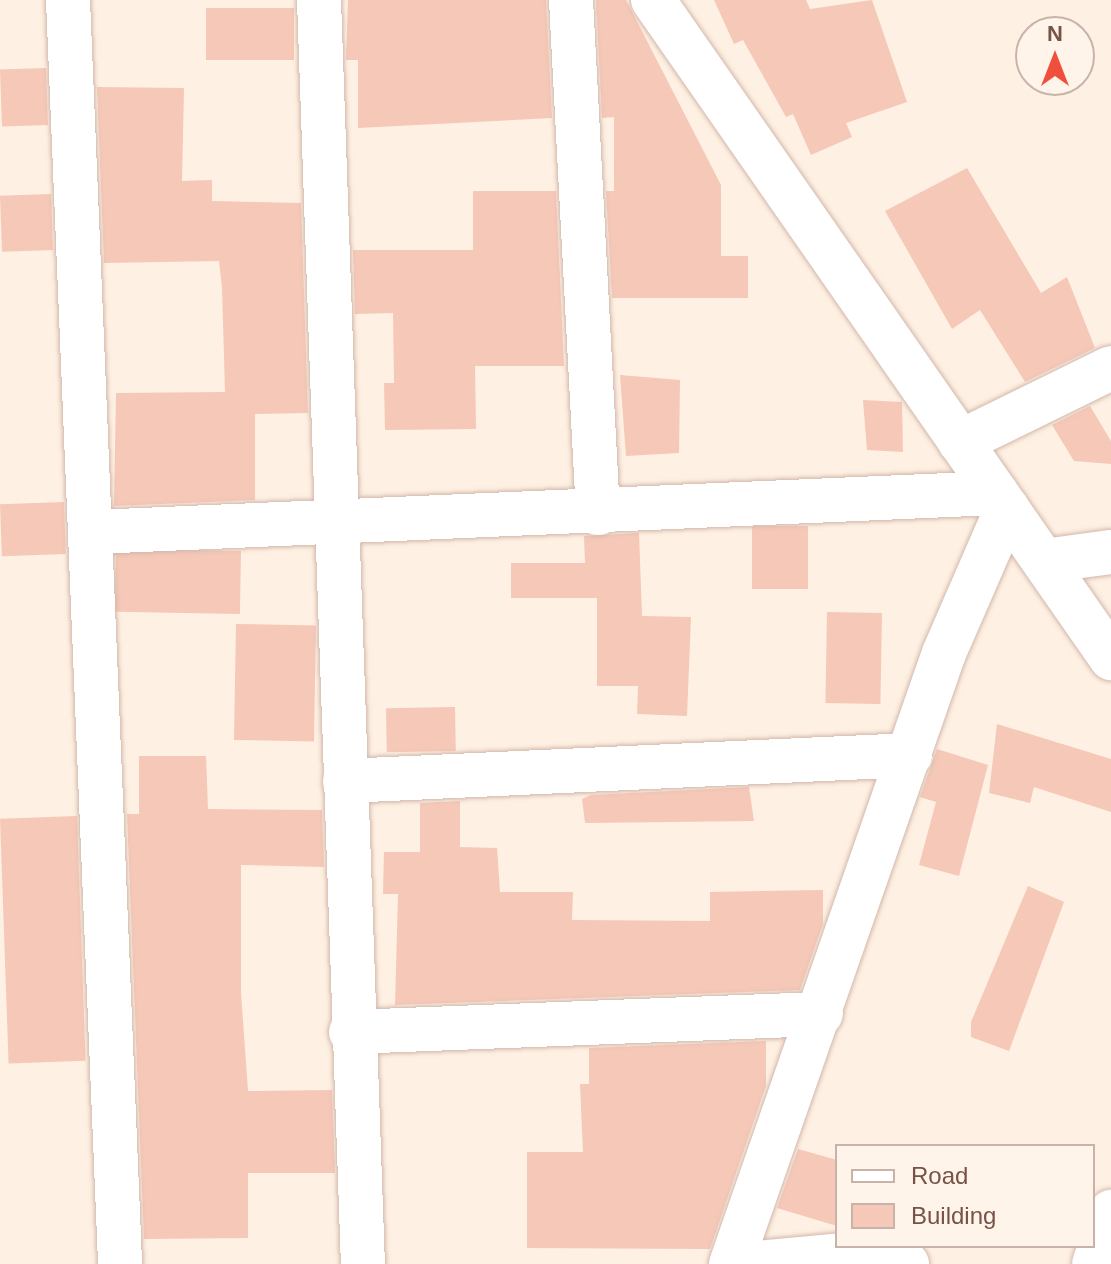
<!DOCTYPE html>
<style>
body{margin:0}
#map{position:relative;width:1111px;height:1264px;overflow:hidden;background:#fef0e2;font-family:Helvetica,sans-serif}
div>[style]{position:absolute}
.building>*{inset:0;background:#f5c8b8;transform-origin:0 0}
.roads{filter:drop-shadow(0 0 2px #d2b7ab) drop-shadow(0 0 2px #d2b7ab)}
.minor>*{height:44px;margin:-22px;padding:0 22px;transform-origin:22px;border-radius:22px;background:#fff}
span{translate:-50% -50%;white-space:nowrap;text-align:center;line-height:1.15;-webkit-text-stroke:6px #fff4ea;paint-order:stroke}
.legend{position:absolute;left:835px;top:1144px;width:260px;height:104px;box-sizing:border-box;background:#fff4ea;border:2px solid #c9b3a9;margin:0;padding:10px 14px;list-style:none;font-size:24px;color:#775247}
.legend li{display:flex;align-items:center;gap:16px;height:40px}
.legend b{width:40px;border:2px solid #c9b3a9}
.north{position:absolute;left:1015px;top:16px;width:80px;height:80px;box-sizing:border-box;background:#fff4ea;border:2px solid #c9b3a9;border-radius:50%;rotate:0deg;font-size:22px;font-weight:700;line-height:32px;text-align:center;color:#775247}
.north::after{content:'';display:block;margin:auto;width:28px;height:36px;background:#f14f3e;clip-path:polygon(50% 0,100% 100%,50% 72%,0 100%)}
</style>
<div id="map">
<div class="building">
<i style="clip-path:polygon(348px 0,546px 0,552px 118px,358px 128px,358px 60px,346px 60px)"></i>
<i style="clip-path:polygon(596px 0,626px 0,721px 185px,721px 256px,748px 256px,748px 298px,612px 298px,606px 191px,614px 191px,614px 117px,602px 118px)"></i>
<i style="clip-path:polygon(714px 0,806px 0,810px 9px,872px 0,907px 102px,846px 123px,852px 137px,811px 155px,793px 114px,786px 117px,743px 40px,734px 44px)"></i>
<i style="left:206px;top:8px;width:88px;height:52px"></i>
<i style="left:46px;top:68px;width:57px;height:46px;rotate:88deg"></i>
<i style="clip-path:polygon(97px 87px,184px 88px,182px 181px,212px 180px,212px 201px,301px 203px,308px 413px,255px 414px,255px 500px,114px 506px,116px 393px,225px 392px,222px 288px,219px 261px,104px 263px)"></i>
<i style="clip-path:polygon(967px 168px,1041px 293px,1067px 277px,1095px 348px,1025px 382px,980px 310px,952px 329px,885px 211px)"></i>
<i style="clip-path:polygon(473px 191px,556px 191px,564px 366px,475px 366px,476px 429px,385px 430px,384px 383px,394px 383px,393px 313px,355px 314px,353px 250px,473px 250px)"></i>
<i style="left:51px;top:194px;width:56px;height:51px;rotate:88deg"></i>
<i style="clip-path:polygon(620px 375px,680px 380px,679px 453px,626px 456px)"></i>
<i style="clip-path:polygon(863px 400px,902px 402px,903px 452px,867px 450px)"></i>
<i style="clip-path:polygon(1090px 406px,1111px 441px,1111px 464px,1074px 461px,1052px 425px)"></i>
<i style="left:64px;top:502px;width:52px;height:64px;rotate:88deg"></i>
<i style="left:808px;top:526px;width:63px;height:56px;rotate:90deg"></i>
<i style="clip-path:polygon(639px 533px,642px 616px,691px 617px,687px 716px,637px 714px,638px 686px,597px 686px,597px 598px,511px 598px,511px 563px,585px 563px,584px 536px)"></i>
<i style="left:241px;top:551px;width:63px;height:125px;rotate:91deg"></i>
<i style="left:827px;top:612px;width:55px;height:91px;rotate:1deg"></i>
<i style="left:236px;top:624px;width:80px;height:116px;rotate:1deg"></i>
<i style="left:455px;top:707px;width:44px;height:69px;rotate:89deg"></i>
<i style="clip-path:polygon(997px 724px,1111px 759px,1111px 812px,1034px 787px,1030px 803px,989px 793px)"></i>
<i style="clip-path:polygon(937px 749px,988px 765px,959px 876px,919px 865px,936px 802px,920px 797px)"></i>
<i style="clip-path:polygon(139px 756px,206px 756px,208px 809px,322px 810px,324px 867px,241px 865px,241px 993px,248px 1091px,332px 1090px,335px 1173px,248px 1173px,248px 1238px,144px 1239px,127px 814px,139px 814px)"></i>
<i style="clip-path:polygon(749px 787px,754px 821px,585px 823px,582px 799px,591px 795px)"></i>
<i style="clip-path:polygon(460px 801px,460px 847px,497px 848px,500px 892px,573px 892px,572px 920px,710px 921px,710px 892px,823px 890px,823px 924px,800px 990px,395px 1005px,398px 894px,383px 894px,384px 852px,420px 852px,420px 803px)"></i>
<i style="left:77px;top:816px;width:245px;height:77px;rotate:88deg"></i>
<i style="clip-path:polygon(1028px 886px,1064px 902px,1009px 1051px,971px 1037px,971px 1022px)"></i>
<i style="clip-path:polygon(766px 1041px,766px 1086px,710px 1249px,527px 1248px,527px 1152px,583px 1152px,580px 1084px,589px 1084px,589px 1048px)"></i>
<i style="clip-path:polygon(798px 1149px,837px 1160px,837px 1226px,777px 1208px)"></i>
</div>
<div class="roads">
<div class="minor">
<i style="left:68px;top:0;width:1265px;rotate:87.64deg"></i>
<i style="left:319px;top:0;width:1265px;rotate:88.01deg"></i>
<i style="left:571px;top:0;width:514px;rotate:86.99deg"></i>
<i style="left:653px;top:0;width:802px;rotate:55.16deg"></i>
<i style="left:960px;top:442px;width:168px;rotate:-26.1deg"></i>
<i style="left:95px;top:532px;width:902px;rotate:-2.48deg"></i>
<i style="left:1044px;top:561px;width:68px;rotate:-7.7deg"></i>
<i style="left:345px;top:781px;width:566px;rotate:-2.63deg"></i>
<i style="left:351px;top:1032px;width:470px;rotate:-2.2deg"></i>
<i style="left:731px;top:1264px;width:647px;rotate:-70.78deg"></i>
<i style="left:944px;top:653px;width:158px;rotate:-66.5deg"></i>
<i style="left:747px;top:1264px;width:105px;rotate:-5.4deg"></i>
<i style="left:852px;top:1254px;width:56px;rotate:10.3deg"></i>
<i style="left:1094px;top:1264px;width:55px;rotate:-71.9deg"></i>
</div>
</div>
<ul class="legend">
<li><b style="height:10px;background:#fff"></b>Road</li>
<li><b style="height:22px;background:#f5c8b8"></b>Building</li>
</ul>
<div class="north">N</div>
</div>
